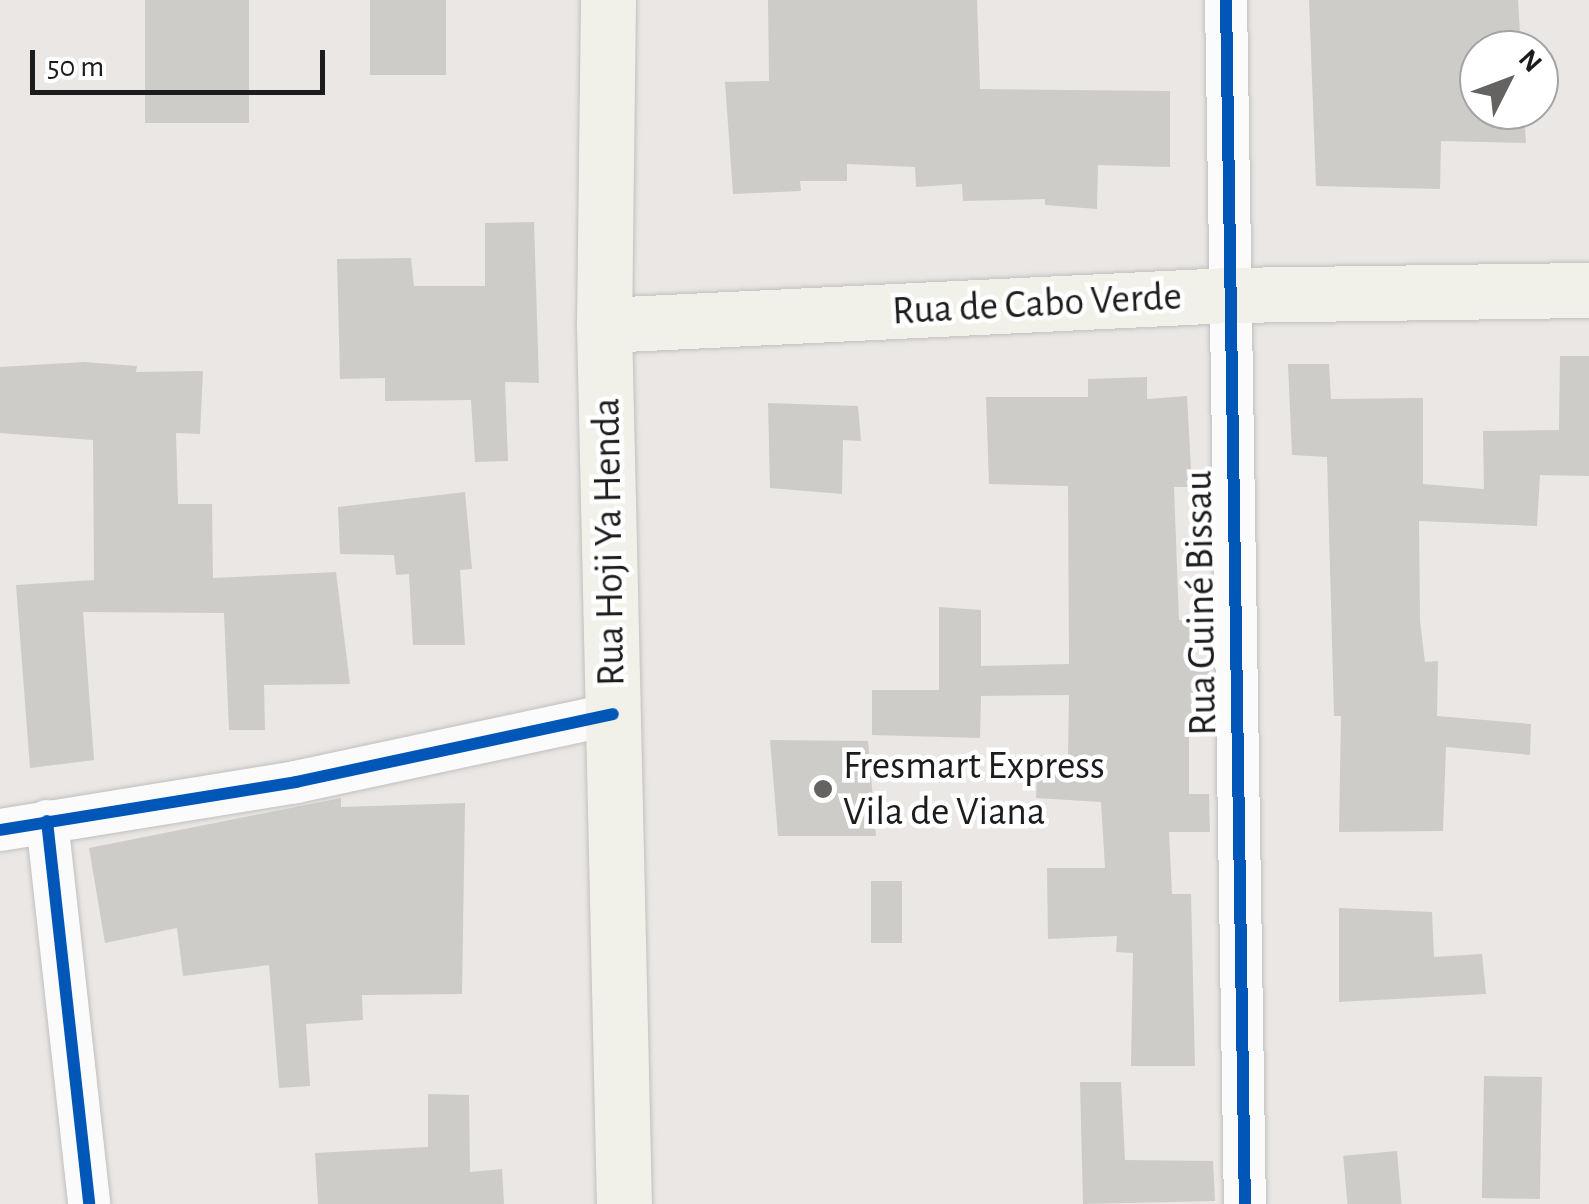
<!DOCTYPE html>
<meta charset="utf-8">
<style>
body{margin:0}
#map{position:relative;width:1589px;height:1204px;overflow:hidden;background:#eae7e4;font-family:"Alegreya Sans",sans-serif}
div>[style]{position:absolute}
.building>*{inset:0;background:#ceccc9;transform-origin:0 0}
.roads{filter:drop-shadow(0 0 2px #c1c0bf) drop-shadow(0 0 2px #c1c0bf)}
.minor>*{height:42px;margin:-21px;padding:0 21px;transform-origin:21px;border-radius:21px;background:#fcfbfb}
.secondary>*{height:55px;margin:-27.5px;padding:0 27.5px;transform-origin:27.5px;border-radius:27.5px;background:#f2f1e9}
.cycleway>*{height:12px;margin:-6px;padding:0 6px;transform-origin:6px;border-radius:6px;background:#0057b8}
.dots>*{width:28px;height:28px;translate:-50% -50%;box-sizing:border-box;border:5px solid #fff;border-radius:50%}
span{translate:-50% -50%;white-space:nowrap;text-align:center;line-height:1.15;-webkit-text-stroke:9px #fff;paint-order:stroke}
.street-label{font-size:40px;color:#1c1c1c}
.poi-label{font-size:40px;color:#1c1c1c}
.left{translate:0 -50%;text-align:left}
.north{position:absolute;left:1459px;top:30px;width:100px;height:100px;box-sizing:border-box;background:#fff;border:2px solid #a4a4a4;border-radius:50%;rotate:48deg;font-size:28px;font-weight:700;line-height:40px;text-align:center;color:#1c1c1c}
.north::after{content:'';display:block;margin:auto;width:35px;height:45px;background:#646362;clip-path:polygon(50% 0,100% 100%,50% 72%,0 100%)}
.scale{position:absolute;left:30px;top:50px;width:295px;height:45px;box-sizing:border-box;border:5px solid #1c1c1c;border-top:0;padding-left:12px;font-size:30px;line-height:35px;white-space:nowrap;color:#1c1c1c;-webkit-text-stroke:8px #fff;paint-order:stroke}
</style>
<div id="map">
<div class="building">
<i style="left:145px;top:0;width:104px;height:123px"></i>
<i style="left:370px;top:0;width:76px;height:75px"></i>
<i style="clip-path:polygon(768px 0,977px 0,980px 89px,1170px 91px,1170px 167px,1098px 165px,1097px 209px,1045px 205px,1045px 199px,963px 201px,962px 184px,916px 187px,915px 167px,847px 164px,847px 181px,800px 181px,801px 191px,733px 194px,725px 82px,769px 81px)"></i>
<i style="clip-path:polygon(1309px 0,1518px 0,1521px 50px,1479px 50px,1479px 110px,1524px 110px,1526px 143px,1441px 141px,1440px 189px,1316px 186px)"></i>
<i style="clip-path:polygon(534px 222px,539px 383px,505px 382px,508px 461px,475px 462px,471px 400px,385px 401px,385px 378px,340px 379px,337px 259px,411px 258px,414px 286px,485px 286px,485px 223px)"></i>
<i style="clip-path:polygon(1560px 356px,1589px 356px,1589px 476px,1540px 475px,1537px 526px,1419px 521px,1420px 621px,1425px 662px,1438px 661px,1437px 716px,1531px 724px,1530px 755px,1446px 747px,1443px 831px,1339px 832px,1341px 716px,1334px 716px,1327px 457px,1292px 455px,1288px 364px,1329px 364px,1331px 399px,1423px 398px,1423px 484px,1484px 489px,1483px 431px,1559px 430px)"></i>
<i style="clip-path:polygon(84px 362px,137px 366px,136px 372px,203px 371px,200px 434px,176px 433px,178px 504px,212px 504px,213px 578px,336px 572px,350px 684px,264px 685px,265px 730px,229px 730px,224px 613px,83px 612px,94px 760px,30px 768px,16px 585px,94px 580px,93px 440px,0 433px,0 367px)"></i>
<i style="clip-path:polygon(1147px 377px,1147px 399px,1187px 396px,1192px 487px,1174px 487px,1179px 620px,1189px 620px,1190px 671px,1210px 671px,1212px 726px,1189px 728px,1189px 794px,1209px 794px,1210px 832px,1169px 832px,1172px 894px,1191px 894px,1195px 1066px,1131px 1066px,1133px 953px,1116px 952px,1117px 936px,1048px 939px,1047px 868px,1105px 868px,1101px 802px,1036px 798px,1038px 755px,1068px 755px,1069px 695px,981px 696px,980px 738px,872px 735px,872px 690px,939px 690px,939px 607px,981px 610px,981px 666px,1069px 664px,1068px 486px,989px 484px,986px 397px,1088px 397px,1088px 379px)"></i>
<i style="clip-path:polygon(768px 403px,858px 406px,861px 441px,843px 440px,842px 494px,770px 488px)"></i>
<i style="clip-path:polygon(465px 492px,472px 569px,460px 570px,465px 645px,413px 645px,409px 574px,396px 575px,394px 555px,340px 554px,338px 507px)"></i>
<i style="clip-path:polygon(770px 740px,868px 741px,876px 836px,778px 836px)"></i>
<i style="clip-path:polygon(341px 798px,341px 807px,465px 803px,462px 994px,362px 995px,363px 1020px,306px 1024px,310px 1086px,279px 1088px,269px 965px,183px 976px,177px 928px,105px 943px,89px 848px)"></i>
<i style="left:871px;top:881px;width:31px;height:62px"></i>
<i style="clip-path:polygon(1339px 908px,1432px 912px,1434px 957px,1482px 954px,1486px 994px,1339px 1002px)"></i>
<i style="left:1484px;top:1076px;width:58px;height:122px;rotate:1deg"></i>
<i style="clip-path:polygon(1080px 1082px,1121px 1082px,1125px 1160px,1213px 1161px,1215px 1201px,1083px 1204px)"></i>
<i style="clip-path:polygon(428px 1094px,469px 1095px,470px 1172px,502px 1169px,504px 1204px,318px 1204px,315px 1153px,428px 1147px)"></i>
<i style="left:1397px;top:1151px;width:53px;height:54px;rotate:85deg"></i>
</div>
<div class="roads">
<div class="minor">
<i style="left:1226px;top:0;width:1204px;rotate:89.1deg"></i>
<i style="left:47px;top:821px;width:385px;rotate:83.7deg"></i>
<i style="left:0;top:830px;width:300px;rotate:-9.2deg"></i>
<i style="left:296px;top:782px;width:324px;rotate:-12.1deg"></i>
</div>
<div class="secondary">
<i style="left:608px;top:0;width:325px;rotate:90.7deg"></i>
<i style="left:604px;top:325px;width:879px;rotate:88.7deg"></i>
<i style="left:604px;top:325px;width:625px;rotate:-2.75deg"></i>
<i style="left:1228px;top:295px;width:361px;rotate:-0.8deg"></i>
</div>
</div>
<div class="cycleway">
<i style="left:1226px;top:0;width:1204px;rotate:89.1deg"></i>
<i style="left:47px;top:821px;width:385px;rotate:83.7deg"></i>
<i style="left:0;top:830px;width:300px;rotate:-9.2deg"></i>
<i style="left:296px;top:782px;width:324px;rotate:-12.1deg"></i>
</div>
<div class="dots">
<i style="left:823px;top:789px;background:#646362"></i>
</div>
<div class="street-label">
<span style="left:1037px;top:304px;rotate:-3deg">Rua de Cabo Verde</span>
<span style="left:609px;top:542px;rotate:-91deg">Rua Hoji Ya Henda</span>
<span style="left:1201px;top:603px;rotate:-91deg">Rua Guiné Bissau</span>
</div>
<div class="poi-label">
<span class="left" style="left:843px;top:789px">Fresmart Express<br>Vila de Viana</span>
</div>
<div class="north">N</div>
<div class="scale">50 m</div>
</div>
